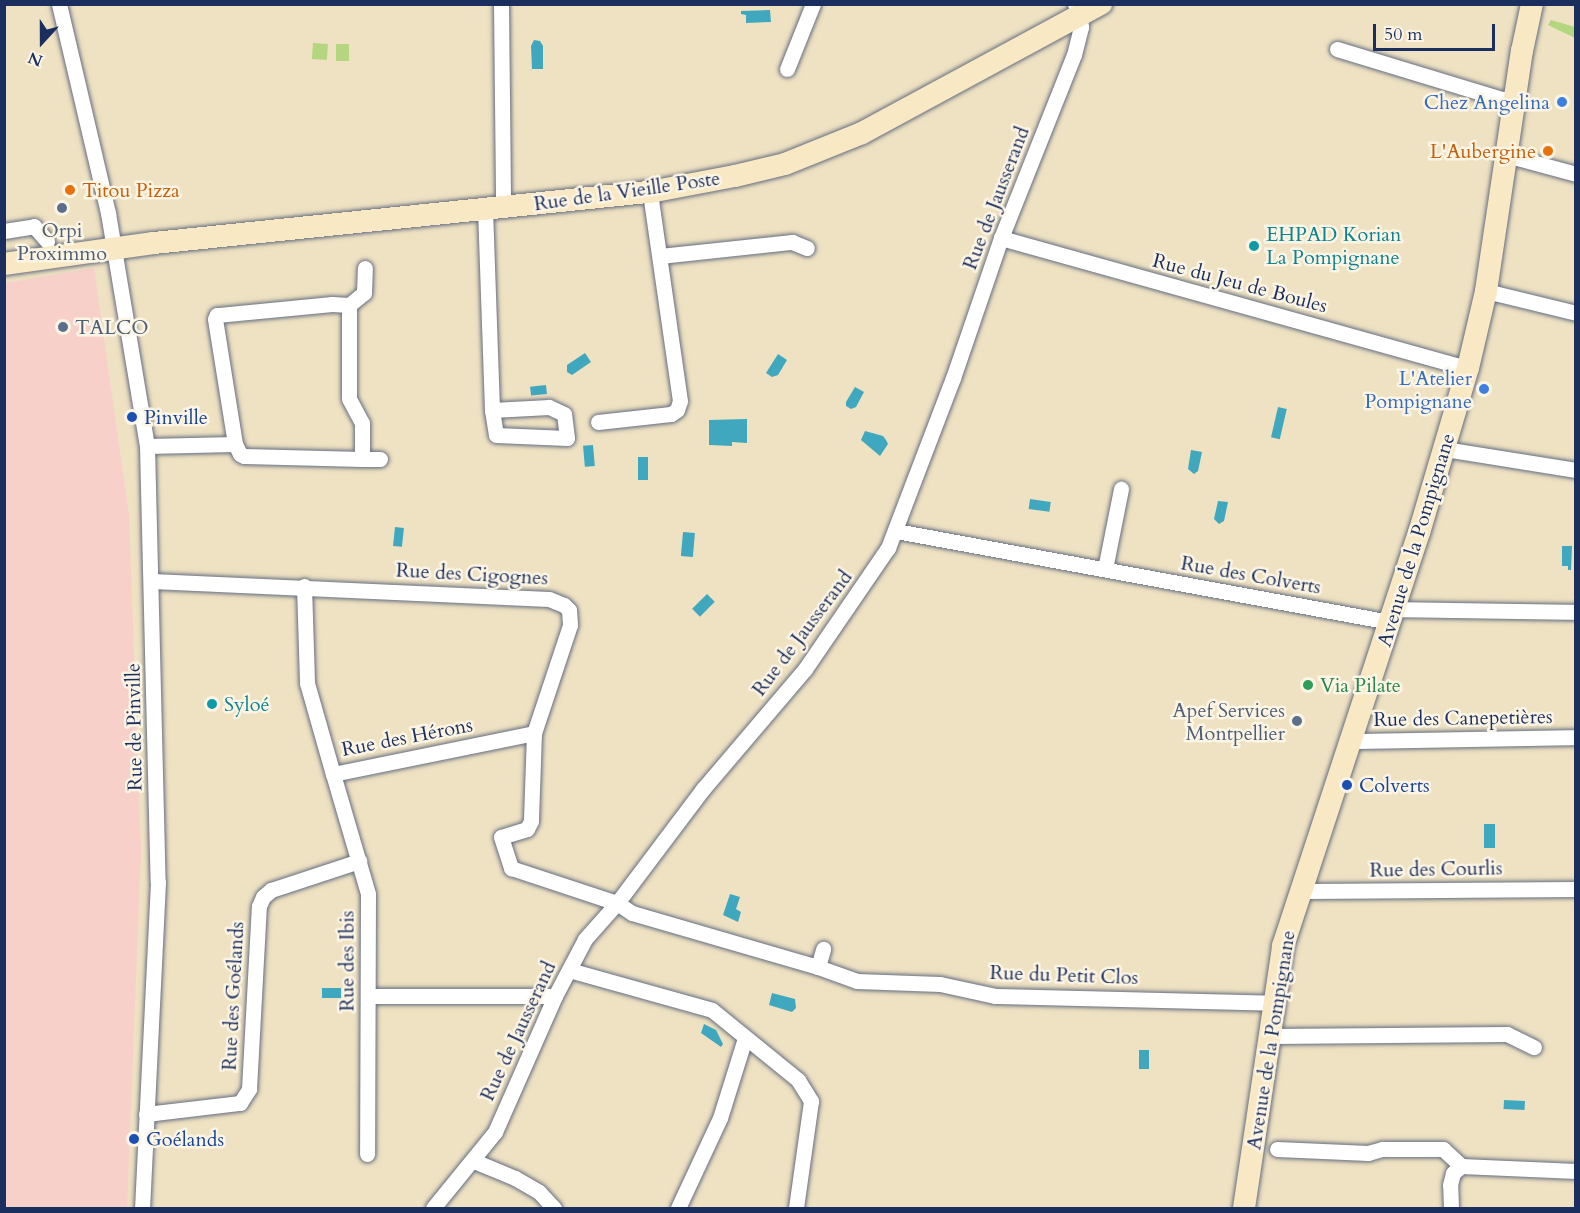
<!DOCTYPE html>
<meta charset="utf-8">
<style>
body{margin:0}
#map{position:relative;width:1580px;height:1213px;overflow:hidden;background:#efe2c2;font-family:Cardo,serif}
div>[style]{position:absolute}
.built>*{inset:0;background:#f7d0c9}
.green>*{inset:0;background:#b4d67e;transform-origin:0 0}
.water>*{inset:0;background:#3fa8bf;transform-origin:0 0}
.roads{filter:drop-shadow(0 0 2px #656e81) drop-shadow(0 0 2px #656e81)}
.minor>*{height:15px;margin:-7.5px;padding:0 7.5px;transform-origin:7.5px;border-radius:7.5px;background:#fff}
.secondary>*{height:22px;margin:-11px;padding:0 11px;transform-origin:11px;border-radius:11px;background:#f8e8c3}
.dots>*{width:16px;height:16px;translate:-50% -50%;box-sizing:border-box;border:3px solid #fcf5e5;border-radius:50%}
span{translate:-50% -50%;white-space:nowrap;text-align:center;line-height:1.15;-webkit-text-stroke:5px #fcf5e5;paint-order:stroke}
.shop-label{font-size:20px;color:#366cbe}
.right{translate:-100% -50%;text-align:right}
.food-label{font-size:20px;color:#c56008}
.left{translate:0 -50%;text-align:left}
.street-label{font-size:20px;color:#1b2f5e}
.service-label{font-size:20px;color:#4e5e75}
.culture-label{font-size:20px;color:#0d838f}
.transit-label{font-size:20px;color:#164399}
.leisure-label{font-size:20px;color:#27864d}
.frame{position:absolute;inset:0;border:6px solid #1b2f5e;pointer-events:none}
.north{position:absolute;left:12px;top:12px;width:60px;height:60px;-webkit-text-stroke:4px #fcf5e5;paint-order:stroke;rotate:201deg;font-size:16px;font-weight:700;line-height:24px;text-align:center;color:#1b2f5e}
.north::after{content:'';display:block;margin:auto;width:21px;height:27px;background:#1b2f5e;clip-path:polygon(50% 0,100% 100%,50% 72%,0 100%)}
.scale{position:absolute;left:1373px;top:24px;width:122px;height:27px;box-sizing:border-box;border:3px solid #1b2f5e;border-top:0;padding-left:8px;font-size:18px;line-height:21px;white-space:nowrap;color:#1b2f5e;-webkit-text-stroke:4px #fcf5e5;paint-order:stroke}
</style>
<div id="map">
<div class="built">
<i style="clip-path:polygon(94px 268px,129px 514px,141px 851px,127px 1208px,5px 1208px,5px 283px)"></i>
</div>
<div class="green">
<i style="clip-path:polygon(1551px 20px,1575px 27px,1575px 38px,1548px 25px)"></i>
<i style="left:313px;top:43px;width:15px;height:16px;rotate:4deg"></i>
<i style="left:336px;top:44px;width:13px;height:17px"></i>
</div>
<div class="water">
<i style="clip-path:polygon(770px 10px,771px 22px,746px 23px,746px 15px,741px 14px,741px 11px)"></i>
<i style="clip-path:polygon(534px 40px,540px 41px,543px 46px,543px 69px,532px 69px,531px 46px)"></i>
<i style="clip-path:polygon(585px 353px,591px 362px,572px 375px,567px 372px,567px 365px)"></i>
<i style="clip-path:polygon(778px 354px,787px 360px,778px 375px,772px 377px,766px 373px)"></i>
<i style="left:546px;top:385px;width:9px;height:16px;rotate:84deg"></i>
<i style="clip-path:polygon(855px 387px,864px 392px,856px 407px,851px 409px,846px 406px,846px 402px)"></i>
<i style="left:1278px;top:407px;width:9px;height:31px;rotate:13deg"></i>
<i style="clip-path:polygon(747px 419px,747px 443px,732px 442px,732px 446px,709px 445px,709px 420px)"></i>
<i style="clip-path:polygon(865px 431px,883px 436px,886px 440px,888px 444px,880px 456px,861px 440px)"></i>
<i style="left:593px;top:445px;width:21px;height:10px;rotate:85deg"></i>
<i style="clip-path:polygon(1191px 450px,1202px 452px,1198px 471px,1194px 474px,1188px 469px)"></i>
<i style="left:638px;top:457px;width:10px;height:23px"></i>
<i style="left:1030px;top:499px;width:21px;height:10px;rotate:8deg"></i>
<i style="clip-path:polygon(1218px 501px,1228px 502px,1224px 521px,1219px 524px,1214px 519px)"></i>
<i style="left:395px;top:527px;width:9px;height:19px;rotate:6deg"></i>
<i style="left:683px;top:532px;width:12px;height:24px;rotate:5deg"></i>
<i style="clip-path:polygon(1562px 546px,1572px 546px,1571px 570px,1568px 570px,1568px 566px,1562px 566px)"></i>
<i style="left:707px;top:594px;width:11px;height:21px;rotate:45deg"></i>
<i style="left:1484px;top:824px;width:11px;height:24px"></i>
<i style="clip-path:polygon(730px 894px,740px 897px,736px 909px,741px 912px,738px 922px,723px 915px)"></i>
<i style="left:341px;top:988px;width:10px;height:19px;rotate:90deg"></i>
<i style="clip-path:polygon(772px 993px,795px 999px,796px 1008px,792px 1012px,769px 1005px)"></i>
<i style="clip-path:polygon(704px 1024px,716px 1030px,723px 1044px,721px 1047px,701px 1033px)"></i>
<i style="left:1139px;top:1050px;width:10px;height:19px"></i>
<i style="left:1504px;top:1100px;width:21px;height:9px;rotate:3deg"></i>
</div>
<div class="roads">
<div class="minor">
<i style="left:59px;top:4px;width:215px;rotate:76.8deg"></i>
<i style="left:108px;top:213px;width:236px;rotate:80.5deg"></i>
<i style="left:147px;top:446px;width:436px;rotate:88.6deg"></i>
<i style="left:158px;top:882px;width:326px;rotate:92.8deg"></i>
<i style="left:501px;top:4px;width:203px;rotate:89.4deg"></i>
<i style="left:1337px;top:49px;width:172px;rotate:16.9deg"></i>
<i style="left:1502px;top:99px;width:13px;rotate:-4deg"></i>
<i style="left:787px;top:69px;width:70px;rotate:-68.2deg"></i>
<i style="left:1506px;top:155px;width:73px;rotate:15.2deg"></i>
<i style="left:485px;top:209px;width:201px;rotate:88deg"></i>
<i style="left:492px;top:410px;width:25px;rotate:81deg"></i>
<i style="left:496px;top:435px;width:71px;rotate:2.4deg"></i>
<i style="left:567px;top:438px;width:24px;rotate:-97deg"></i>
<i style="left:564px;top:414px;width:17px;rotate:-155deg"></i>
<i style="left:549px;top:407px;width:57px;rotate:177deg"></i>
<i style="left:4px;top:231px;width:30px;rotate:-9deg"></i>
<i style="left:34px;top:226px;width:20px;rotate:49deg"></i>
<i style="left:1001px;top:238px;width:485px;rotate:15.6deg"></i>
<i style="left:660px;top:256px;width:133px;rotate:-6.1deg"></i>
<i style="left:792px;top:242px;width:16px;rotate:22deg"></i>
<i style="left:1486px;top:291px;width:93px;rotate:13.7deg"></i>
<i style="left:349px;top:305px;width:19px;rotate:-39deg"></i>
<i style="left:364px;top:293px;width:25px;rotate:-88deg"></i>
<i style="left:598px;top:422px;width:73px;rotate:-6.3deg"></i>
<i style="left:671px;top:414px;width:7px;rotate:-34deg"></i>
<i style="left:677px;top:410px;width:9px;rotate:-72deg"></i>
<i style="left:680px;top:401px;width:211px;rotate:-98.2deg"></i>
<i style="left:147px;top:446px;width:88px;rotate:-1.3deg"></i>
<i style="left:1445px;top:449px;width:133px;rotate:9.1deg"></i>
<i style="left:362px;top:459px;width:36px;rotate:-90deg"></i>
<i style="left:362px;top:423px;width:27px;rotate:-118deg"></i>
<i style="left:349px;top:399px;width:94px;rotate:-90deg"></i>
<i style="left:349px;top:305px;width:17px;rotate:-177deg"></i>
<i style="left:332px;top:304px;width:116px;rotate:174.5deg"></i>
<i style="left:217px;top:315px;width:4px;rotate:117deg"></i>
<i style="left:215px;top:319px;width:127px;rotate:80.9deg"></i>
<i style="left:235px;top:444px;width:11px;rotate:63deg"></i>
<i style="left:240px;top:454px;width:4px;rotate:27deg"></i>
<i style="left:244px;top:456px;width:118px;rotate:1.5deg"></i>
<i style="left:362px;top:459px;width:18px"></i>
<i style="left:896px;top:531px;width:502px;rotate:10.44deg"></i>
<i style="left:1105px;top:569px;width:82px;rotate:-78.7deg"></i>
<i style="left:152px;top:581px;width:397px;rotate:2.6deg"></i>
<i style="left:549px;top:599px;width:16px;rotate:22deg"></i>
<i style="left:564px;top:605px;width:7px;rotate:45deg"></i>
<i style="left:569px;top:610px;width:15px;rotate:86deg"></i>
<i style="left:570px;top:625px;width:114px;rotate:108.4deg"></i>
<i style="left:534px;top:733px;width:88px;rotate:92deg"></i>
<i style="left:531px;top:821px;width:9px;rotate:117deg"></i>
<i style="left:527px;top:829px;width:27px;rotate:163deg"></i>
<i style="left:501px;top:837px;width:33px;rotate:72deg"></i>
<i style="left:511px;top:868px;width:112px;rotate:18.3deg"></i>
<i style="left:617px;top:903px;width:18px;rotate:34deg"></i>
<i style="left:632px;top:913px;width:194px;rotate:16.2deg"></i>
<i style="left:818px;top:967px;width:41px;rotate:19.7deg"></i>
<i style="left:857px;top:981px;width:83px;rotate:2.1deg"></i>
<i style="left:940px;top:984px;width:56px;rotate:12.3deg"></i>
<i style="left:995px;top:996px;width:281px;rotate:1.4deg"></i>
<i style="left:304px;top:586px;width:97px;rotate:88.2deg"></i>
<i style="left:307px;top:683px;width:95px;rotate:74.1deg"></i>
<i style="left:333px;top:774px;width:205px;rotate:-11.5deg"></i>
<i style="left:1394px;top:609px;width:182px;rotate:0.9deg"></i>
<i style="left:1351px;top:741px;width:225px;rotate:-1deg"></i>
<i style="left:333px;top:774px;width:125px;rotate:73.7deg"></i>
<i style="left:368px;top:894px;width:260px;rotate:90.2deg"></i>
<i style="left:1298px;top:894px;width:9px;rotate:-18deg"></i>
<i style="left:1307px;top:891px;width:269px;rotate:-0.4deg"></i>
<i style="left:818px;top:967px;width:19px;rotate:-74deg"></i>
<i style="left:569px;top:970px;width:148px;rotate:15.6deg"></i>
<i style="left:712px;top:1010px;width:111px;rotate:39.1deg"></i>
<i style="left:798px;top:1080px;width:25px;rotate:58deg"></i>
<i style="left:811px;top:1101px;width:108px;rotate:98deg"></i>
<i style="left:369px;top:996px;width:186px"></i>
<i style="left:1271px;top:1036px;width:236px;rotate:-0.5deg"></i>
<i style="left:1507px;top:1034px;width:30px;rotate:26deg"></i>
<i style="left:146px;top:1114px;width:95px;rotate:-6.7deg"></i>
<i style="left:240px;top:1103px;width:17px;rotate:-57deg"></i>
<i style="left:249px;top:1089px;width:183px;rotate:-86.9deg"></i>
<i style="left:259px;top:906px;width:10px;rotate:-66deg"></i>
<i style="left:263px;top:897px;width:11px;rotate:-41deg"></i>
<i style="left:271px;top:890px;width:93px;rotate:-18.2deg"></i>
<i style="left:1277px;top:1149px;width:91px;rotate:2.5deg"></i>
<i style="left:1368px;top:1153px;width:15px;rotate:-16deg"></i>
<i style="left:1382px;top:1149px;width:61px"></i>
<i style="left:1443px;top:1149px;width:25px;rotate:43deg"></i>
<i style="left:1461px;top:1166px;width:115px;rotate:2.5deg"></i>
<i style="left:474px;top:1161px;width:44px;rotate:22.5deg"></i>
<i style="left:515px;top:1178px;width:28px;rotate:30deg"></i>
<i style="left:539px;top:1192px;width:22px;rotate:47deg"></i>
<i style="left:433px;top:1208px;width:98px;rotate:-50.8deg"></i>
<i style="left:495px;top:1132px;width:149px;rotate:-66.2deg"></i>
<i style="left:555px;top:996px;width:64px;rotate:-62.2deg"></i>
<i style="left:585px;top:939px;width:48px;rotate:-48.4deg"></i>
<i style="left:617px;top:903px;width:143px;rotate:-53deg"></i>
<i style="left:703px;top:789px;width:157px;rotate:-49.6deg"></i>
<i style="left:805px;top:669px;width:147px;rotate:-55.6deg"></i>
<i style="left:888px;top:548px;width:182px;rotate:-69.1deg"></i>
<i style="left:953px;top:378px;width:148px;rotate:-71.1deg"></i>
<i style="left:1001px;top:238px;width:197px;rotate:-68.3deg"></i>
<i style="left:1074px;top:55px;width:29px;rotate:-76deg"></i>
<i style="left:1081px;top:27px;width:10px;rotate:-96deg"></i>
<i style="left:1080px;top:17px;width:14px;rotate:-111deg"></i>
<i style="left:678px;top:1208px;width:99px;rotate:-65deg"></i>
<i style="left:720px;top:1118px;width:84px;rotate:-72.6deg"></i>
<i style="left:1451px;top:1208px;width:23px;rotate:-92deg"></i>
<i style="left:1450px;top:1185px;width:12px;rotate:-76deg"></i>
<i style="left:1453px;top:1173px;width:11px;rotate:-41deg"></i>
</div>
<div class="secondary">
<i style="left:4px;top:264px;width:151px;rotate:-8deg"></i>
<i style="left:154px;top:243px;width:499px;rotate:-5.9deg"></i>
<i style="left:650px;top:192px;width:86px;rotate:-10.7deg"></i>
<i style="left:735px;top:176px;width:51px;rotate:-13.5deg"></i>
<i style="left:785px;top:164px;width:83px;rotate:-21.9deg"></i>
<i style="left:862px;top:133px;width:272px;rotate:-28.4deg"></i>
<i style="left:1244px;top:1208px;width:265px;rotate:-81.5deg"></i>
<i style="left:1283px;top:946px;width:435px;rotate:-71.8deg"></i>
<i style="left:1419px;top:533px;width:172px;rotate:-73.5deg"></i>
<i style="left:1468px;top:368px;width:79px;rotate:-76.8deg"></i>
<i style="left:1486px;top:291px;width:243px;rotate:-81.5deg"></i>
<i style="left:1522px;top:51px;width:48px;rotate:-78deg"></i>
</div>
</div>
<div class="dots">
<i style="left:1562px;top:102px;background:#3f7fe0"></i>
<i style="left:1548px;top:151px;background:#e8710a"></i>
<i style="left:70px;top:190px;background:#e8710a"></i>
<i style="left:62px;top:208px;background:#5c6f8a"></i>
<i style="left:1254px;top:246px;background:#0f9aa8"></i>
<i style="left:63px;top:327px;background:#5c6f8a"></i>
<i style="left:1484px;top:389px;background:#3f7fe0"></i>
<i style="left:132px;top:417px;background:#1a4fb4"></i>
<i style="left:1308px;top:685px;background:#2e9e5b"></i>
<i style="left:212px;top:704px;background:#0f9aa8"></i>
<i style="left:1297px;top:721px;background:#5c6f8a"></i>
<i style="left:1347px;top:785px;background:#1a4fb4"></i>
<i style="left:134px;top:1139px;background:#1a4fb4"></i>
</div>
<div class="shop-label">
<span class="right" style="left:1550px;top:102px">Chez Angelina</span>
<span class="right" style="left:1472px;top:390px">L'Atelier<br>Pompignane</span>
</div>
<div class="food-label">
<span class="right" style="left:1536px;top:151px">L'Aubergine</span>
<span class="left" style="left:82px;top:190px">Titou Pizza</span>
</div>
<div class="street-label">
<span style="left:627px;top:191px;rotate:-8deg">Rue de la Vieille Poste</span>
<span style="left:996px;top:198px;rotate:-69deg">Rue de Jausserand</span>
<span style="left:1240px;top:283px;rotate:15deg">Rue du Jeu de Boules</span>
<span style="left:1416px;top:540px;rotate:-73deg">Avenue de la Pompignane</span>
<span style="left:472px;top:574px;rotate:3deg">Rue des Cigognes</span>
<span style="left:1251px;top:575px;rotate:10deg">Rue des Colverts</span>
<span style="left:802px;top:633px;rotate:-53deg">Rue de Jausserand</span>
<span style="left:1463px;top:718px;rotate:-1deg">Rue des Canepetières</span>
<span style="left:134px;top:727px;rotate:-91deg">Rue de Pinville</span>
<span style="left:407px;top:737px;rotate:-11deg">Rue des Hérons</span>
<span style="left:1436px;top:869px;rotate:-1deg">Rue des Courlis</span>
<span style="left:347px;top:961px;rotate:-90deg">Rue des Ibis</span>
<span style="left:1064px;top:975px;rotate:2deg">Rue du Petit Clos</span>
<span style="left:233px;top:996px;rotate:-87deg">Rue des Goélands</span>
<span style="left:518px;top:1031px;rotate:-65deg">Rue de Jausserand</span>
<span style="left:1271px;top:1040px;rotate:-81deg">Avenue de la Pompignane</span>
</div>
<div class="service-label">
<span style="left:62px;top:242px">Orpi<br>Proximmo</span>
<span class="left" style="left:75px;top:327px">TALCO</span>
<span class="right" style="left:1285px;top:722px">Apef Services<br>Montpellier</span>
</div>
<div class="culture-label">
<span class="left" style="left:1266px;top:246px">EHPAD Korian<br>La Pompignane</span>
<span class="left" style="left:224px;top:704px">Syloé</span>
</div>
<div class="transit-label">
<span class="left" style="left:144px;top:417px">Pinville</span>
<span class="left" style="left:1359px;top:785px">Colverts</span>
<span class="left" style="left:146px;top:1139px">Goélands</span>
</div>
<div class="leisure-label">
<span class="left" style="left:1320px;top:685px">Via Pilate</span>
</div>
<div class="frame"></div>
<div class="north">N</div>
<div class="scale">50 m</div>
</div>
